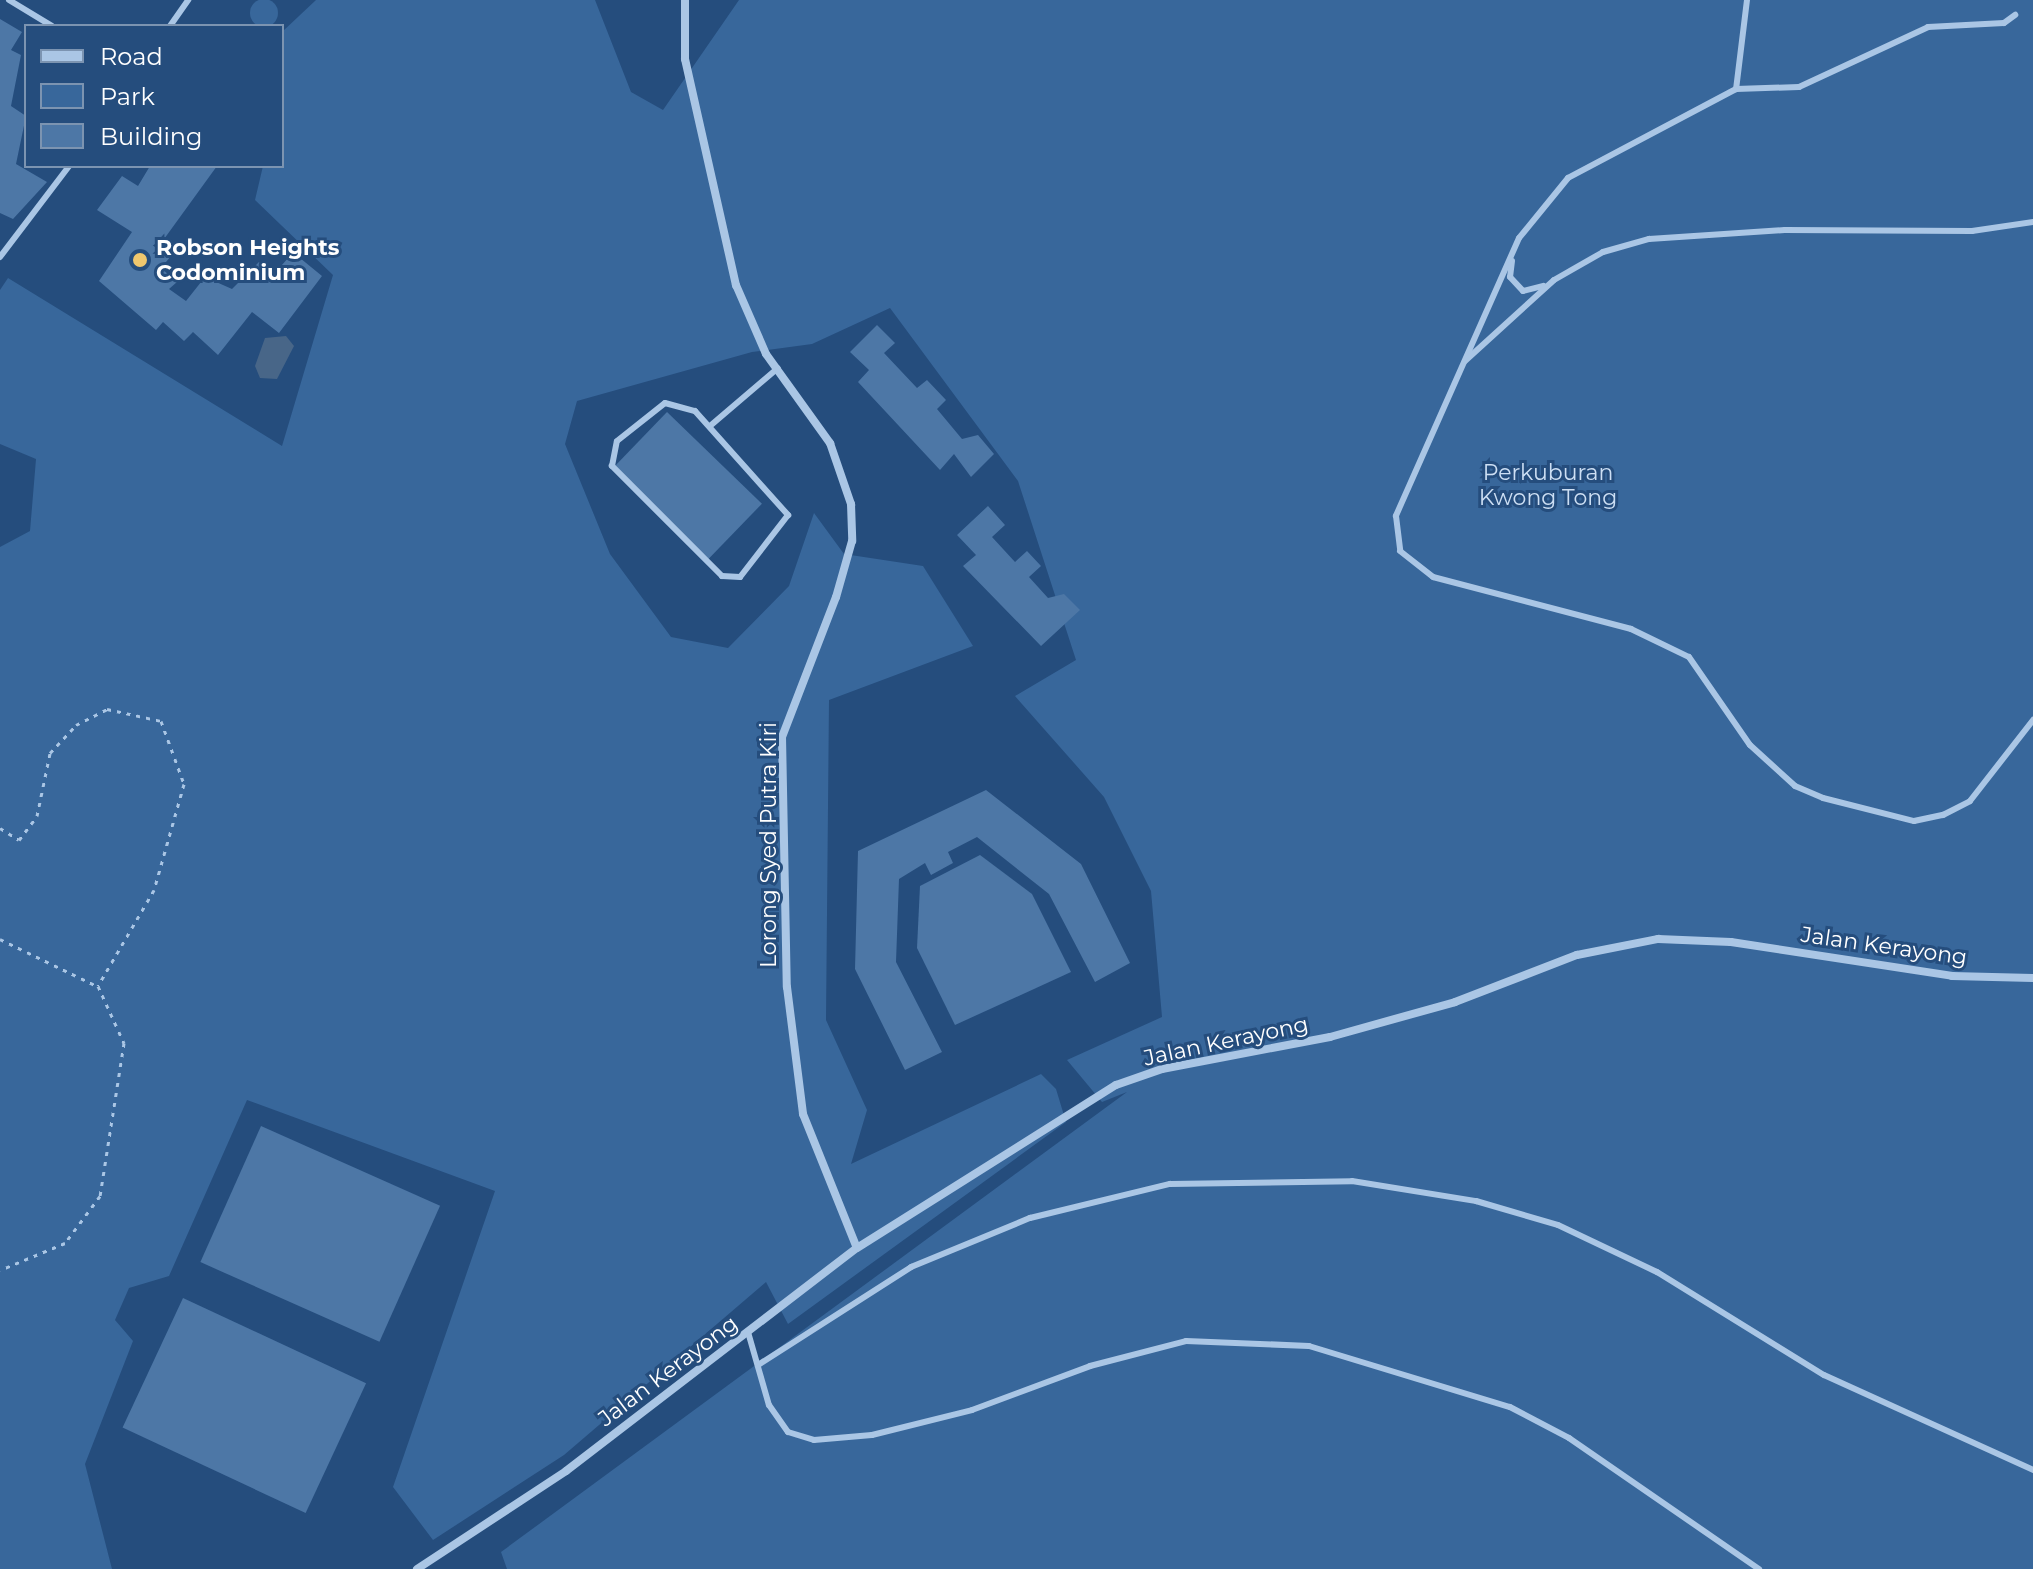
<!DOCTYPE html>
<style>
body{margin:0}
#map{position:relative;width:2033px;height:1569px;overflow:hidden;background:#254d7d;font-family:Montserrat,sans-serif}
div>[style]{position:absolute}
.green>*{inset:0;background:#38679b}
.round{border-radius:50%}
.water>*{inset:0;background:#486688}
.building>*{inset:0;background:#4d77a6;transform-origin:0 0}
.path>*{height:3px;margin-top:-1.5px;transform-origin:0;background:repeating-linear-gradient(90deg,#aac6e5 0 4px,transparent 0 10px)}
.service>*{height:6px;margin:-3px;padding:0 3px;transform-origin:3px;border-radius:3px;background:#aac6e5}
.minor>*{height:8px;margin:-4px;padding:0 4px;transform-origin:4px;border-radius:4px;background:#aac6e5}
.dots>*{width:22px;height:22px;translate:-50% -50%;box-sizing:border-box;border:4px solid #254d7d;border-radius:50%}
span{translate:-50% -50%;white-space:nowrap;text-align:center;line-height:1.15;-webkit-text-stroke:6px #254d7d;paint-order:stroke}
.poi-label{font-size:22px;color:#fff;font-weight:700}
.left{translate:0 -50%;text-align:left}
.park-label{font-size:22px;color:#cddff4}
.street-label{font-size:22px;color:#fff}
.legend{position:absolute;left:24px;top:24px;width:260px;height:144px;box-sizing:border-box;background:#254d7d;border:2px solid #7c94b1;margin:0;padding:10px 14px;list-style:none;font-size:24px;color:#fff}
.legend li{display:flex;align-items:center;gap:16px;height:40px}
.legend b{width:40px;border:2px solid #7c94b1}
</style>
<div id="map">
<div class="green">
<i class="round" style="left:250px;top:-1px;width:28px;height:28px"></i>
<i style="clip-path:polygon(316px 0,595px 0,631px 92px,663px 110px,739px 0,2033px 0,2033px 1569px,507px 1569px,501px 1552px,1127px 1092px,1102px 1102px,1067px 1060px,1162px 1017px,1151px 891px,1104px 797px,1015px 696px,1076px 660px,1018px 481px,890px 308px,812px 344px,752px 352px,577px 401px,565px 444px,610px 554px,671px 637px,728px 648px,789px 586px,814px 513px,844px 554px,923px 566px,973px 646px,829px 700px,826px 1020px,867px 1110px,851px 1164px,1041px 1074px,1056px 1089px,1066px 1122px,788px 1324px,766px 1282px,564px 1455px,433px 1540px,393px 1487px,495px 1191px,247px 1100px,169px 1276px,129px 1288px,115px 1320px,133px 1341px,85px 1464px,112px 1569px,0 1569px,0 547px,30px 531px,36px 459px,0 444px,0 290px,8px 278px,282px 446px,333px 275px,255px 200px,263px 166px,282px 166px,282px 32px)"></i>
</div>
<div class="water">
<i style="clip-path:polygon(286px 336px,294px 346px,277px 379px,260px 378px,255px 366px,265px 338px)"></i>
</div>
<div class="building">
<i style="clip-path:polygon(0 19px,22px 32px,11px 50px,21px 55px,11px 106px,26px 116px,16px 164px,47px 182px,13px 219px,0 213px)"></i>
<i style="clip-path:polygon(150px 166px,217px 166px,159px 246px,171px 256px,161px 268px,177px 282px,169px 289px,186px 301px,205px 277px,232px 289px,259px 262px,274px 274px,289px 257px,300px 258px,322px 276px,279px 333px,252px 312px,218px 355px,193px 332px,184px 341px,163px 322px,156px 330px,99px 281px,132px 232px,97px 210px,122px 176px,138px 186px)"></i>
<i style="clip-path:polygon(877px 325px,895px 343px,884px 353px,917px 388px,927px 380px,946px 400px,937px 409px,962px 439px,978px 435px,994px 454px,971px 477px,954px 454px,940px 470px,858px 382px,869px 370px,850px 352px)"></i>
<i style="left:667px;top:412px;width:132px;height:77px;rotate:44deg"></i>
<i style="clip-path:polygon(988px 506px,1005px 525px,992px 537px,1015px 562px,1027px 551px,1041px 566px,1029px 577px,1048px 598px,1064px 594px,1080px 610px,1041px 646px,963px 566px,976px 555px,957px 535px)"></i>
<i style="clip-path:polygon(986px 790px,1081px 864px,1130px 963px,1095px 982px,1049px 894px,977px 837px,948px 852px,953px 863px,931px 875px,925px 863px,899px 879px,896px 962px,942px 1052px,905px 1070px,855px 969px,858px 851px)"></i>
<i style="clip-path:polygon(980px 855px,1032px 894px,1071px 972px,955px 1025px,917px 948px,920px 886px)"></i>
<i style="left:261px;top:1126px;width:196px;height:149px;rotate:24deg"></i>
<i style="left:183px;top:1298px;width:202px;height:143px;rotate:25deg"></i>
</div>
<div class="path">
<i style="left:0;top:828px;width:22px;rotate:32deg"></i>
<i style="left:19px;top:840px;width:30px;rotate:-53deg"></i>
<i style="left:37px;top:816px;width:64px;rotate:-78.3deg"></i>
<i style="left:50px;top:753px;width:38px;rotate:-47deg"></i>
<i style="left:76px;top:725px;width:35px;rotate:-27deg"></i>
<i style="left:107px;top:709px;width:55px;rotate:12.5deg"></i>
<i style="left:161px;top:721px;width:67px;rotate:69.9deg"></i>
<i style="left:184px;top:784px;width:110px;rotate:105.8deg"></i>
<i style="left:154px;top:890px;width:111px;rotate:120.3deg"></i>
<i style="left:98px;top:986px;width:63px;rotate:65.5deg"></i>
<i style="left:124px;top:1043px;width:155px;rotate:98.9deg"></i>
<i style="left:100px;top:1196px;width:59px;rotate:126.7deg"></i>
<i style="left:65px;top:1243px;width:70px;rotate:157.4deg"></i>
<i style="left:0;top:939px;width:108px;rotate:25.9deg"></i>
</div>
<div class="service">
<i style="left:9px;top:0;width:50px;rotate:31.2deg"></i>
<i style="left:1747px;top:0;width:90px;rotate:97deg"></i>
<i style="left:1736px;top:89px;width:190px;rotate:152.1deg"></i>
<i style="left:1568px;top:178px;width:77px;rotate:129.2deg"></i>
<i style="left:1519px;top:238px;width:304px;rotate:113.9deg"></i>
<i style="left:1396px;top:516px;width:35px;rotate:83deg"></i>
<i style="left:1400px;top:551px;width:42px;rotate:38.2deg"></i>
<i style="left:1433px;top:577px;width:205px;rotate:14.7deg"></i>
<i style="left:1631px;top:629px;width:64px;rotate:25.8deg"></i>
<i style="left:1689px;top:657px;width:107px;rotate:55.3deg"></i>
<i style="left:1750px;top:745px;width:61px;rotate:42.3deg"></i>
<i style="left:1795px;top:786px;width:30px;rotate:23deg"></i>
<i style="left:1823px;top:798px;width:94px;rotate:14.2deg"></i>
<i style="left:1914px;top:821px;width:30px;rotate:-12deg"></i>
<i style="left:1943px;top:815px;width:30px;rotate:-27deg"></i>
<i style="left:1970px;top:801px;width:103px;rotate:-52.1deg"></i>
<i style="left:170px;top:26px;width:32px;rotate:-55deg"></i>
<i style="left:1736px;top:89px;width:63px;rotate:-1.8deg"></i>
<i style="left:1799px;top:87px;width:142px;rotate:-24.9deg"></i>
<i style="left:1928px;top:27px;width:76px;rotate:-3deg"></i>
<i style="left:2004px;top:23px;width:14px;rotate:-36deg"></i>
<i style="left:0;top:257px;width:114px;rotate:-52.8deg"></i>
<i style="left:1512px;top:261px;width:16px;rotate:97deg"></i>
<i style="left:1510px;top:277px;width:19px;rotate:47deg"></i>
<i style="left:1523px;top:291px;width:21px;rotate:-14deg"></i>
<i style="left:1465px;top:361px;width:120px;rotate:-42.3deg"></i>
<i style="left:1554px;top:280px;width:56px;rotate:-29.7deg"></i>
<i style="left:1603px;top:252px;width:48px;rotate:-15.8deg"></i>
<i style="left:1649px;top:239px;width:136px;rotate:-3.8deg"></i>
<i style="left:1785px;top:230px;width:187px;rotate:0.3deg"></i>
<i style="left:1972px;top:231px;width:62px;rotate:-8.4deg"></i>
<i style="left:665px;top:403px;width:31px;rotate:15deg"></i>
<i style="left:695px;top:411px;width:140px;rotate:48.2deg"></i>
<i style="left:788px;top:515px;width:78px;rotate:127.7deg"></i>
<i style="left:740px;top:577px;width:18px;rotate:-177deg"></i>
<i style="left:722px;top:576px;width:156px;rotate:-135deg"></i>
<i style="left:612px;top:466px;width:25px;rotate:-79deg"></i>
<i style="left:617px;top:441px;width:61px;rotate:-38.4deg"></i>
<i style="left:710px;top:426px;width:89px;rotate:-40.5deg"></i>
<i style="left:748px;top:1332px;width:76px;rotate:74deg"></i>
<i style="left:769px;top:1405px;width:33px;rotate:55deg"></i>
<i style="left:788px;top:1432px;width:27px;rotate:17deg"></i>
<i style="left:814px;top:1440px;width:58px;rotate:-4.9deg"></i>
<i style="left:872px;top:1435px;width:103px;rotate:-14deg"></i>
<i style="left:972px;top:1410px;width:126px;rotate:-20.4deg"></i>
<i style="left:1090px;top:1366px;width:99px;rotate:-14.6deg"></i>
<i style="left:1186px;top:1341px;width:123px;rotate:2.3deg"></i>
<i style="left:1309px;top:1346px;width:210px;rotate:16.9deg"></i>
<i style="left:1510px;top:1407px;width:67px;rotate:27.7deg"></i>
<i style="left:1569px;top:1438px;width:231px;rotate:34.6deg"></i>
<i style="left:758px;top:1365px;width:182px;rotate:-32.6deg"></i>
<i style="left:911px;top:1267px;width:129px;rotate:-22.4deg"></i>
<i style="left:1030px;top:1218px;width:144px;rotate:-13.7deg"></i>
<i style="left:1170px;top:1184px;width:182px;rotate:-0.9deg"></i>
<i style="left:1352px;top:1181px;width:126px;rotate:9.2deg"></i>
<i style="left:1476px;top:1201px;width:85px;rotate:16.3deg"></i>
<i style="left:1558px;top:1225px;width:110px;rotate:25.4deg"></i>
<i style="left:1657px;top:1272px;width:196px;rotate:31.7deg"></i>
<i style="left:1824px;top:1375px;width:230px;rotate:24.4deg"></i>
</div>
<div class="minor">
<i style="left:685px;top:0;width:59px;rotate:90deg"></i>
<i style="left:685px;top:59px;width:232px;rotate:77.3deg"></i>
<i style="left:736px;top:285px;width:75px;rotate:66.5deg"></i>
<i style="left:766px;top:354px;width:110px;rotate:54.3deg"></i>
<i style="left:830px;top:443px;width:65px;rotate:71deg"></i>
<i style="left:851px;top:504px;width:37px;rotate:88deg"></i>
<i style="left:852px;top:541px;width:58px;rotate:105.9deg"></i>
<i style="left:836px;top:597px;width:150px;rotate:111.1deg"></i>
<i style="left:782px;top:737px;width:250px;rotate:88.9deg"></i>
<i style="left:787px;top:987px;width:128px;rotate:82.8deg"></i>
<i style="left:803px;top:1114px;width:144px;rotate:68.1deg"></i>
<i style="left:417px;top:1569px;width:178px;rotate:-33.3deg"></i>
<i style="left:566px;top:1471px;width:367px;rotate:-37.5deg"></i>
<i style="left:857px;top:1248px;width:306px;rotate:-32.2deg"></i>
<i style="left:1116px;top:1085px;width:49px;rotate:-19.2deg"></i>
<i style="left:1162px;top:1069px;width:171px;rotate:-10.8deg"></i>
<i style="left:1330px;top:1037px;width:130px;rotate:-15.6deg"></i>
<i style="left:1455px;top:1002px;width:131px;rotate:-21.1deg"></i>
<i style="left:1577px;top:955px;width:83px;rotate:-11.2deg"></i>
<i style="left:1658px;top:939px;width:73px;rotate:2.4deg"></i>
<i style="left:1731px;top:942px;width:224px;rotate:8.7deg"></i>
<i style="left:1952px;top:976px;width:81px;rotate:1.4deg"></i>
</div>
<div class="dots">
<i style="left:140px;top:260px;background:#efc76e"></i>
</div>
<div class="poi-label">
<span class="left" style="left:156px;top:260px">Robson Heights<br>Codominium</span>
</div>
<div class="park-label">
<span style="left:1548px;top:485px">Perkuburan<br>Kwong Tong</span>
</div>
<div class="street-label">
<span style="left:769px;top:845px;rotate:-90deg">Lorong Syed Putra Kiri</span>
<span style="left:1884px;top:946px;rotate:8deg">Jalan Kerayong</span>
<span style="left:1226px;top:1041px;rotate:-12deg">Jalan Kerayong</span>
<span style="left:668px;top:1371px;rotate:-37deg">Jalan Kerayong</span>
</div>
<ul class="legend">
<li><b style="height:10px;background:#aac6e5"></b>Road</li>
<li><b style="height:22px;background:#38679b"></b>Park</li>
<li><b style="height:22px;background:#4d77a6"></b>Building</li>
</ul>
</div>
